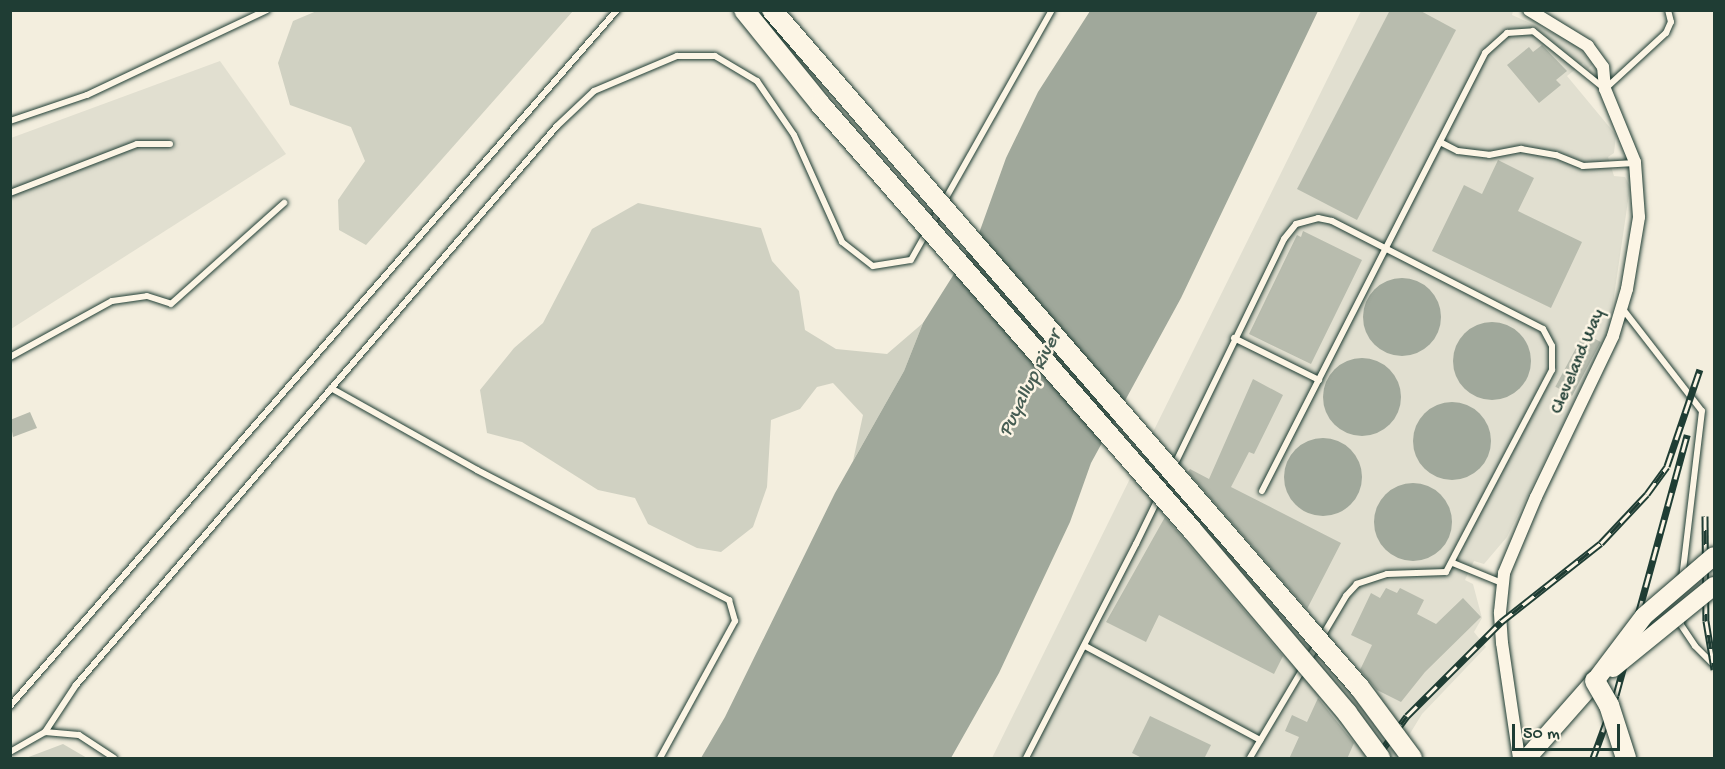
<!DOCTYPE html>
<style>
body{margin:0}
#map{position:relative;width:1725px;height:769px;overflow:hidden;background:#f3eede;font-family:"Gochi Hand",sans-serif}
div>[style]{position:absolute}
.built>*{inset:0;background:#e1dfd0}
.green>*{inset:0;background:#d0d1c2}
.water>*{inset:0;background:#a0a89b}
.round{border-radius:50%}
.building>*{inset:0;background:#b8bcae;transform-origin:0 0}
.roads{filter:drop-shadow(0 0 2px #1f3d34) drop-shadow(0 0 2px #1f3d34)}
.service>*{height:6px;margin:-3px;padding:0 3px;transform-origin:3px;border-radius:3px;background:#fcf5e5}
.minor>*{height:12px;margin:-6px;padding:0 6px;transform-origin:6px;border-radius:6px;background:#fcf5e5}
.primary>*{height:18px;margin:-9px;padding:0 9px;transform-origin:9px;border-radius:9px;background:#fcf5e5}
.rail>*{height:7px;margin-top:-3.5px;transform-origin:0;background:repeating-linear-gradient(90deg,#fcf5e5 0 14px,#1f3d34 0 28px);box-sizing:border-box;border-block:2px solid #1f3d34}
.bridges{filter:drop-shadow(0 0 2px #1f3d34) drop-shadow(0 0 2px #1f3d34)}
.primary-bridge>*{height:18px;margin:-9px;padding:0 9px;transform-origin:9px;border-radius:9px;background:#fcf5e5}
.trunk-bridge>*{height:20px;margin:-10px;padding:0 10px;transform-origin:10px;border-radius:10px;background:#fcf5e5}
span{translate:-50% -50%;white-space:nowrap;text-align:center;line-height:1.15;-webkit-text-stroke:5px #fcf5e5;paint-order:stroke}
.street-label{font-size:18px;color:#1f3d34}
.water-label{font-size:20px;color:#465d53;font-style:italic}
.frame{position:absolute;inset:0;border:12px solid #1f3d34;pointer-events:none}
.scale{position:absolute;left:1512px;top:724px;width:108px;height:27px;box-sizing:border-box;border:3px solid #1f3d34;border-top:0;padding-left:8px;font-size:18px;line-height:21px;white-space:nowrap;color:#1f3d34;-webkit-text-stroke:4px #fcf5e5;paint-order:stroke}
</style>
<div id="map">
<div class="built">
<i style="clip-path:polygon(1361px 11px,1513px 11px,1512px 15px,1573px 42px,1593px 64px,1588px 69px,1583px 63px,1567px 76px,1616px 135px,1614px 153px,1608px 157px,1614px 176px,1625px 177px,1630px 187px,1609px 331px,1507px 537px,1484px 564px,1474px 561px,1465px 580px,1473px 584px,1482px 618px,1474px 632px,1486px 647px,1422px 714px,1395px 758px,992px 758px)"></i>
<i style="clip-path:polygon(220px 61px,286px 154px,11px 329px,11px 138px)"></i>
</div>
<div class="green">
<i style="clip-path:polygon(319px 10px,573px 10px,573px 11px,366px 245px,339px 230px,338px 200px,365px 161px,351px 127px,290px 105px,278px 63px,293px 21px)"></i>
<i style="clip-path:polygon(638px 203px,761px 228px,772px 261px,799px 291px,805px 330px,836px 349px,887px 354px,923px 323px,904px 371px,853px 461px,863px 415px,833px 383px,817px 387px,800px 409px,771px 420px,767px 487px,753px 527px,721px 552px,697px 548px,648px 524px,635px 498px,598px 490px,522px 442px,487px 433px,480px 390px,514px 348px,543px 323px,592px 229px)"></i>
<i style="clip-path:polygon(63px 744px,87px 758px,26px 758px)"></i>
</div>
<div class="water">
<i style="clip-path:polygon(1090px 11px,1318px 11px,1181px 298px,1091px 463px,1070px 522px,999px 673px,951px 758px,701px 758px,725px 717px,835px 493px,904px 371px,923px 323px,978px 236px,1006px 158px,1038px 92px)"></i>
<i class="round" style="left:1363px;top:278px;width:78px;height:78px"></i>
<i class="round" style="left:1453px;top:322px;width:78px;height:78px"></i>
<i class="round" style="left:1323px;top:358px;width:78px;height:78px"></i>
<i class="round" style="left:1413px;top:402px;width:78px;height:78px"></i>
<i class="round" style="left:1284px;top:438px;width:78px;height:78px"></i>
<i class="round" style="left:1374px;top:483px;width:78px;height:78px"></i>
</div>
<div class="building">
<i style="clip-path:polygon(1390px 10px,1419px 10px,1456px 30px,1357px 220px,1297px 189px)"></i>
<i style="clip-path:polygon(1542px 45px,1567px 71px,1556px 80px,1561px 85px,1539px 103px,1507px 65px,1529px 47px,1533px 52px)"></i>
<i style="clip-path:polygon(1498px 160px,1534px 178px,1518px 211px,1582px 242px,1551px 308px,1432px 251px,1464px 185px,1482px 194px)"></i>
<i style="clip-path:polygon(1303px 231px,1362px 260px,1311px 364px,1249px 334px,1297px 235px,1301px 237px)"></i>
<i style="left:1584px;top:333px;width:19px;height:61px;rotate:28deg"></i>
<i style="clip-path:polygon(1253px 379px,1283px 395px,1254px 454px,1249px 452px,1231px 487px,1341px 543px,1307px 609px,1188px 472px,1190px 469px,1209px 479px)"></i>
<i style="clip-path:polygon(30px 412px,37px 428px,13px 437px,10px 420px)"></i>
<i style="clip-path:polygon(1165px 517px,1283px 656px,1274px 674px,1159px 615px,1146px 642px,1106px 622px)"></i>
<i style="clip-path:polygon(1386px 588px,1397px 593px,1400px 588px,1424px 600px,1417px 614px,1436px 624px,1463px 598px,1481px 617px,1425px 672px,1401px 702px,1377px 690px,1360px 670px,1372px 645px,1351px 635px,1371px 593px,1380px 598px)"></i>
<i style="clip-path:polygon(1318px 698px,1354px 743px,1347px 759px,1289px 759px,1299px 737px,1285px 731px,1292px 715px,1307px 722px)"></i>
<i style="clip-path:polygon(1150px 716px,1211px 745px,1204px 759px,1144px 759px,1132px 753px)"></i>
</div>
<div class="roads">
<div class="service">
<i style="left:10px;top:121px;width:81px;rotate:-18.7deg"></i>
<i style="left:87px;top:95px;width:199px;rotate:-25.3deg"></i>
<i style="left:1440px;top:142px;width:20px;rotate:27deg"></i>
<i style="left:1458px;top:151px;width:31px;rotate:7deg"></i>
<i style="left:1489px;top:155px;width:33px;rotate:-11deg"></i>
<i style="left:1521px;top:149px;width:36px;rotate:10deg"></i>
<i style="left:1556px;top:155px;width:29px;rotate:22deg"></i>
<i style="left:1583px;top:166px;width:52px;rotate:-3.3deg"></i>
<i style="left:10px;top:193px;width:136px;rotate:-21.1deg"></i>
<i style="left:137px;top:144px;width:33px"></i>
<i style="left:1622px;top:308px;width:130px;rotate:52.2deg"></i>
<i style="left:1702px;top:411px;width:168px;rotate:96.8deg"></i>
<i style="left:1234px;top:338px;width:95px;rotate:26.3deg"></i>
<i style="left:10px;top:357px;width:116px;rotate:-28.8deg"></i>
<i style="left:112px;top:301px;width:35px;rotate:-8deg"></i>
<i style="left:147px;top:296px;width:25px;rotate:18deg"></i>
<i style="left:171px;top:304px;width:152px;rotate:-41.8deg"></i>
<i style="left:331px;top:388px;width:167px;rotate:29.3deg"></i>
<i style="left:477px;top:470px;width:284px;rotate:27.3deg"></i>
<i style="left:729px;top:600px;width:22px;rotate:74deg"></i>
<i style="left:735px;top:621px;width:156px;rotate:118.7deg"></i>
<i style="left:1262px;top:491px;width:492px;rotate:-63deg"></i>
<i style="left:1485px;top:53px;width:30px;rotate:-42deg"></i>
<i style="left:1507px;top:33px;width:26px;rotate:-4deg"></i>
<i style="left:1533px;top:31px;width:92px;rotate:38.9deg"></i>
<i style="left:1605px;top:89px;width:83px;rotate:-42.6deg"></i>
<i style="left:1666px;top:33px;width:12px;rotate:-66deg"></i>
<i style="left:1671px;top:22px;width:12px;rotate:-104deg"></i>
<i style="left:1453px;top:563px;width:53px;rotate:22.2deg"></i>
<i style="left:1681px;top:618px;width:7px;rotate:90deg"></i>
<i style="left:1681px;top:625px;width:25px;rotate:56deg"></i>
<i style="left:1695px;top:646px;width:27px;rotate:45deg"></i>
<i style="left:1085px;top:646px;width:199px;rotate:28.2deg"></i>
<i style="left:10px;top:706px;width:924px;rotate:-48.91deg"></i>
<i style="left:45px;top:732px;width:56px;rotate:-56.6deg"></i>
<i style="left:76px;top:685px;width:737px;rotate:-49.29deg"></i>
<i style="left:557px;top:126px;width:51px;rotate:-43.4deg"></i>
<i style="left:594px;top:91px;width:90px;rotate:-22.9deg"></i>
<i style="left:677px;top:56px;width:38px"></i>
<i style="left:715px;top:56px;width:49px;rotate:30.8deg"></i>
<i style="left:757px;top:81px;width:65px;rotate:55.6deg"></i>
<i style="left:794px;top:135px;width:117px;rotate:65.8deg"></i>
<i style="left:842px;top:242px;width:39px;rotate:38deg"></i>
<i style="left:873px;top:266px;width:38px;rotate:-9deg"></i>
<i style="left:911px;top:260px;width:287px;rotate:-60.6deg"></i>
<i style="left:10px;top:752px;width:40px;rotate:-29.7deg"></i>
<i style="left:45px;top:732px;width:34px;rotate:5deg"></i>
<i style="left:79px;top:735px;width:42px;rotate:33.3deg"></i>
<i style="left:1026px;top:758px;width:241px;rotate:-62.8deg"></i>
<i style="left:1136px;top:544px;width:339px;rotate:-64.1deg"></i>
<i style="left:1284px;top:239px;width:19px;rotate:-51deg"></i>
<i style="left:1296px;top:224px;width:23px;rotate:-15deg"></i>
<i style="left:1318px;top:218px;width:14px;rotate:12deg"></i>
<i style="left:1332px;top:221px;width:237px;rotate:27.1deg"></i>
<i style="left:1543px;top:329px;width:19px;rotate:62deg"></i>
<i style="left:1552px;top:346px;width:24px;rotate:90deg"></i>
<i style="left:1552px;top:370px;width:228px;rotate:117.7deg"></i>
<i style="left:1446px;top:572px;width:59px;rotate:178.1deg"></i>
<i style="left:1387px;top:574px;width:32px;rotate:162deg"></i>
<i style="left:1357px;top:584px;width:16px;rotate:133deg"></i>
<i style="left:1346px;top:596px;width:188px;rotate:120.7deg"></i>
</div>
<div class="minor">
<i style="left:1519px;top:758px;width:116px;rotate:-98.4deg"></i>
<i style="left:1502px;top:643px;width:31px;rotate:-94deg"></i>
<i style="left:1500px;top:612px;width:39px;rotate:-84deg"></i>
<i style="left:1504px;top:573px;width:82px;rotate:-67.2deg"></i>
<i style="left:1536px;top:497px;width:178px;rotate:-64.4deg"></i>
<i style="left:1613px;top:336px;width:49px;rotate:-73.4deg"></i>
<i style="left:1627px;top:289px;width:73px;rotate:-80.5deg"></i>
<i style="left:1639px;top:217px;width:55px;rotate:-94.2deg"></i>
<i style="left:1635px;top:162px;width:79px;rotate:-112.3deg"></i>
<i style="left:1605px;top:89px;width:22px;rotate:-95deg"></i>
<i style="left:1603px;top:67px;width:26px;rotate:-126deg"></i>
<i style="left:1588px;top:46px;width:69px;rotate:-148.6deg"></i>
</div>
<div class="primary">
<i style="left:1527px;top:758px;width:103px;rotate:-48.6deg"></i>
</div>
</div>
<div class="rail">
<i style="left:1705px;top:516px;width:105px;rotate:89.5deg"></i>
<i style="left:1706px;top:621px;width:49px;rotate:80.5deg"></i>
<i style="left:1376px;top:758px;width:52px;rotate:-53.6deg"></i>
<i style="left:1407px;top:716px;width:133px;rotate:-45deg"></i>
<i style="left:1501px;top:622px;width:127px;rotate:-38.3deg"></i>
<i style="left:1601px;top:543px;width:67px;rotate:-46.8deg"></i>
<i style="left:1647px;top:494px;width:34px;rotate:-54deg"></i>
<i style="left:1667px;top:466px;width:102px;rotate:-71.2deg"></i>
<i style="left:1593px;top:758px;width:67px;rotate:-69.9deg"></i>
<i style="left:1616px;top:695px;width:270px;rotate:-74.7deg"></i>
</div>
<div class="bridges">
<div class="primary-bridge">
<i style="left:1613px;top:668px;width:130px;rotate:-39.1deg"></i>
<i style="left:1595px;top:681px;width:81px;rotate:-53deg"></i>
<i style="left:1644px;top:616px;width:92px;rotate:-40.6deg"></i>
</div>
<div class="trunk-bridge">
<i style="left:744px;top:10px;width:121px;rotate:51deg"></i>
<i style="left:820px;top:104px;width:566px;rotate:48.87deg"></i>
<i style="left:1192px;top:530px;width:240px;rotate:49.7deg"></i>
<i style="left:1347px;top:713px;width:56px;rotate:53.7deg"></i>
<i style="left:772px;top:10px;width:897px;rotate:49.07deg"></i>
<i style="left:1360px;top:688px;width:87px;rotate:53.4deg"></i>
<i style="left:1595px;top:681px;width:28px;rotate:60deg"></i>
<i style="left:1609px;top:705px;width:56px;rotate:72.2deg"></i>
</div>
</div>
<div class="street-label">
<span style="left:1579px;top:362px;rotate:-67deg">Cleveland Way</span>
</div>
<div class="water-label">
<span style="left:1031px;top:384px;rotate:-63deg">Puyallup River</span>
</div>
<div class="frame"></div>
<div class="scale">50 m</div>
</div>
